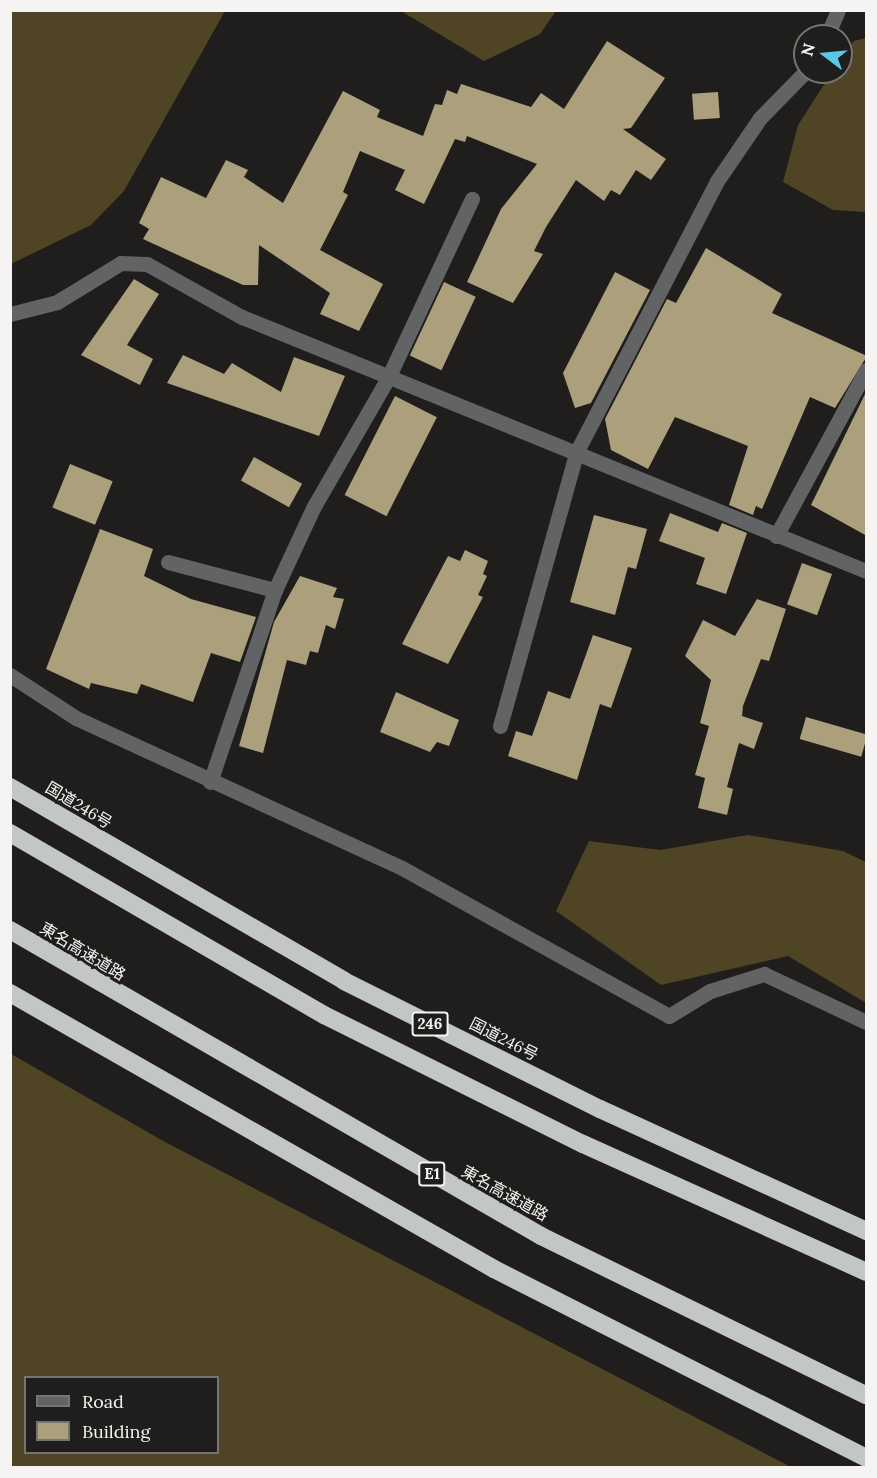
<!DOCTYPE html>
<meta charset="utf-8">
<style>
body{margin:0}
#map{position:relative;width:877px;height:1478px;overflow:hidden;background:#1f1e1c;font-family:Lora,"Noto Sans JP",serif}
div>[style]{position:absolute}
.forest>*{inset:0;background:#4f4424}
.building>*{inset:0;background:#ab9f7c;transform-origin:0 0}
.street>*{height:15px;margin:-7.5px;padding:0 7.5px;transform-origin:7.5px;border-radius:7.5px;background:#626364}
.highway>*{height:18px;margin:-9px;padding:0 9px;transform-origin:9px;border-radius:9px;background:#c2c6c7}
span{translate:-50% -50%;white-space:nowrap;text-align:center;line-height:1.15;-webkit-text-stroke:6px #1f1e1c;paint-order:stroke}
.shield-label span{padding:2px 4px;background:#1f1e1c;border:2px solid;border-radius:4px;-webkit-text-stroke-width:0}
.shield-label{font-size:15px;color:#f5f4f2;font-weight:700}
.street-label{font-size:16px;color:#f5f4f2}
.frame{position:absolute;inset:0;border:12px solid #f5f4f2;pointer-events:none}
.legend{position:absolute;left:24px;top:1376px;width:195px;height:78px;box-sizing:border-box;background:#1f1e1c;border:2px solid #757472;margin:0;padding:8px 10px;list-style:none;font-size:18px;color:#f5f4f2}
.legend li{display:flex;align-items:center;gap:12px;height:30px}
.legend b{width:30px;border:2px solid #757472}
.north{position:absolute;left:793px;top:24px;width:60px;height:60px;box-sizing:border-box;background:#1f1e1c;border:2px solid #757472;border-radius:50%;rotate:286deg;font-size:16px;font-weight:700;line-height:24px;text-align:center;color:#f5f4f2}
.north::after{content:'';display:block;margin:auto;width:21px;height:27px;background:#59c8e4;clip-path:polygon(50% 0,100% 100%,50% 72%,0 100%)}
</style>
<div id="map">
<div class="forest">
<i style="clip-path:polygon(10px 11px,225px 11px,124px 191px,91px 225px,11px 264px)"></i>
<i style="clip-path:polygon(401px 11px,556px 11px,540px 34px,484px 61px)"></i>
<i style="clip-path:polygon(866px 38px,866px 212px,833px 210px,783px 182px,798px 125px,832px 72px,841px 72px,841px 59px,854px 41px)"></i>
<i style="clip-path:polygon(748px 835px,843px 851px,866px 862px,866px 1003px,788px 956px,661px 985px,556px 911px,589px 841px,660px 850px)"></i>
<i style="clip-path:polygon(evenodd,11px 1054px,165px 1142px,791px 1467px,11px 1467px,11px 1054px,26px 1378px,218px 1378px,218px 1452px,26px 1452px,26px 1378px)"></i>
</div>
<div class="building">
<i style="clip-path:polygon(607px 41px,665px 78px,631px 128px,623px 129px,666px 159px,651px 180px,636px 170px,620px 195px,611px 190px,604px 201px,576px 180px,546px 227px,534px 251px,543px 254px,513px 303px,467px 282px,501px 209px,537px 164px,467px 136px,465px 142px,455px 139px,424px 204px,395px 190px,405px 170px,360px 151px,343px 192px,348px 195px,320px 250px,383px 284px,359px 331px,320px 314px,330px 293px,259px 245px,258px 285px,243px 285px,143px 239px,149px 229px,139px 223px,161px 177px,206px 198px,226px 160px,248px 170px,244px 177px,283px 203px,343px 91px,380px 110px,377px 117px,423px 136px,435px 104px,442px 105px,447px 90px,457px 94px,461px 84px,531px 107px,541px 93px,564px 109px)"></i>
<i style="left:718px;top:92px;width:26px;height:26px;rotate:86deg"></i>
<i style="clip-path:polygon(706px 248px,782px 294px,772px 313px,867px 356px,835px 408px,810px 397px,762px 509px,756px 506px,753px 515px,729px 505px,748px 446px,675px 417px,648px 469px,611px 450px,605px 419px,667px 299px,676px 303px)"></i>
<i style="clip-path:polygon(615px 272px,650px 290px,591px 403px,575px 408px,563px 373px)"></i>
<i style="clip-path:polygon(134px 279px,159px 294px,127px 345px,153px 359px,140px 385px,81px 355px)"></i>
<i style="left:444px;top:282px;width:35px;height:81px;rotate:25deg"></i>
<i style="clip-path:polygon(183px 355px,224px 374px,232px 363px,281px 392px,294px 357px,345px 376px,319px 436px,167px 383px)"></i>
<i style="clip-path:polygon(867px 390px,867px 536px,811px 505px)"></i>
<i style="left:395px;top:396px;width:47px;height:111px;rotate:27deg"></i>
<i style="left:254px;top:457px;width:55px;height:27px;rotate:29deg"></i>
<i style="left:70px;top:464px;width:46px;height:47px;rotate:22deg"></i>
<i style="clip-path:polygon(670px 513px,718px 532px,722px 523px,747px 533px,726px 594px,696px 584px,705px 558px,659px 541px)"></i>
<i style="clip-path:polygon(594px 515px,647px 529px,636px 569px,628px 567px,615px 615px,570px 602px)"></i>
<i style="clip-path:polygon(100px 529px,153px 549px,144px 576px,191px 599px,256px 617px,240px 662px,211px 653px,193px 702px,141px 684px,137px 694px,91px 683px,89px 689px,46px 669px)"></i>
<i style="clip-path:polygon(465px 550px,488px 561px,483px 574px,487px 576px,478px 595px,483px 597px,448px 664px,402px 644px,448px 556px,460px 561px)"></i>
<i style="left:802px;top:563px;width:32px;height:44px;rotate:20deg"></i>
<i style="clip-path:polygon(300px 576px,337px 588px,333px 597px,344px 599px,335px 629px,326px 625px,318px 653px,310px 651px,306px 665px,287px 660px,263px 753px,239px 746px,274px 622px)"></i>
<i style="clip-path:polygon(757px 599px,786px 609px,769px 661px,761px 659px,743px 706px,742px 716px,763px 723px,754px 749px,739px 743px,727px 787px,733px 789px,727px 815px,698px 808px,705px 778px,695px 775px,709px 726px,700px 723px,711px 680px,685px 656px,703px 620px,735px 636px)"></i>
<i style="clip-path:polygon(593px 635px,632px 648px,611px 708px,600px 704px,577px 780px,508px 756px,516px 731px,532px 736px,548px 691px,570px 699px)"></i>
<i style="clip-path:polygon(396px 692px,459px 720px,449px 746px,437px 742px,430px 752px,380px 732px)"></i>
<i style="left:806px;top:717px;width:64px;height:23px;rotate:16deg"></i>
</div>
<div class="street">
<i style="left:827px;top:36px;width:28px;rotate:-67deg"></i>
<i style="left:10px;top:314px;width:49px;rotate:-14.3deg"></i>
<i style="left:57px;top:302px;width:75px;rotate:-31.4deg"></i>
<i style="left:121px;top:263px;width:26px;rotate:2deg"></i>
<i style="left:147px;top:264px;width:109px;rotate:29.2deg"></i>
<i style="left:242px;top:317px;width:674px;rotate:22.15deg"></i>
<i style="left:776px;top:536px;width:189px;rotate:-61.5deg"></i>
<i style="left:168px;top:562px;width:111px;rotate:14.7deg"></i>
<i style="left:10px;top:675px;width:79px;rotate:33.1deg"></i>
<i style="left:76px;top:718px;width:359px;rotate:24.7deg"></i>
<i style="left:402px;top:868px;width:305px;rotate:29deg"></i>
<i style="left:669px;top:1016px;width:48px;rotate:-31.4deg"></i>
<i style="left:710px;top:991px;width:57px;rotate:-17.5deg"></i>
<i style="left:764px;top:974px;width:113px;rotate:25.2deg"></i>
<i style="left:500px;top:726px;width:283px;rotate:-74.4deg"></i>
<i style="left:576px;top:453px;width:306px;rotate:-62.6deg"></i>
<i style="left:717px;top:181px;width:76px;rotate:-55.7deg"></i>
<i style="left:760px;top:118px;width:64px;rotate:-45.6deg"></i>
<i style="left:210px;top:782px;width:203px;rotate:-71.3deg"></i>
<i style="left:275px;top:590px;width:90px;rotate:-65.1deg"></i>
<i style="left:313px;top:508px;width:150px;rotate:-60deg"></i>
<i style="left:388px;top:378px;width:198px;rotate:-64.9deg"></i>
</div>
<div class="highway">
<i style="left:10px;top:787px;width:386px;rotate:30.1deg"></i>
<i style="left:344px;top:981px;width:286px;rotate:26.6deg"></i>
<i style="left:600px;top:1109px;width:293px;rotate:24.6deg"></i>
<i style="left:10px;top:833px;width:363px;rotate:30.1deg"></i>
<i style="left:324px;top:1015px;width:289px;rotate:26.5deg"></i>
<i style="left:583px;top:1144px;width:311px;rotate:24.3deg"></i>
<i style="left:10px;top:930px;width:613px;rotate:29.95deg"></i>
<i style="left:541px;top:1236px;width:362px;rotate:26.1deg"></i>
<i style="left:10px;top:993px;width:557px;rotate:29.69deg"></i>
<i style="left:494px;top:1269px;width:417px;rotate:26.9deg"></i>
</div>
<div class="shield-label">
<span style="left:430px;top:1024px">246</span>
<span style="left:432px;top:1174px">E1</span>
</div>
<div class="street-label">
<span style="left:79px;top:805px;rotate:31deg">国道246号</span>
<span style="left:83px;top:951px;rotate:31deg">東名高速道路</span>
<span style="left:504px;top:1039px;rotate:27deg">国道246号</span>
<span style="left:505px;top:1193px;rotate:29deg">東名高速道路</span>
</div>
<div class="frame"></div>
<ul class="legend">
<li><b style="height:8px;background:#626364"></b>Road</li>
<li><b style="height:16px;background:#ab9f7c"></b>Building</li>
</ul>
<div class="north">N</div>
</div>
